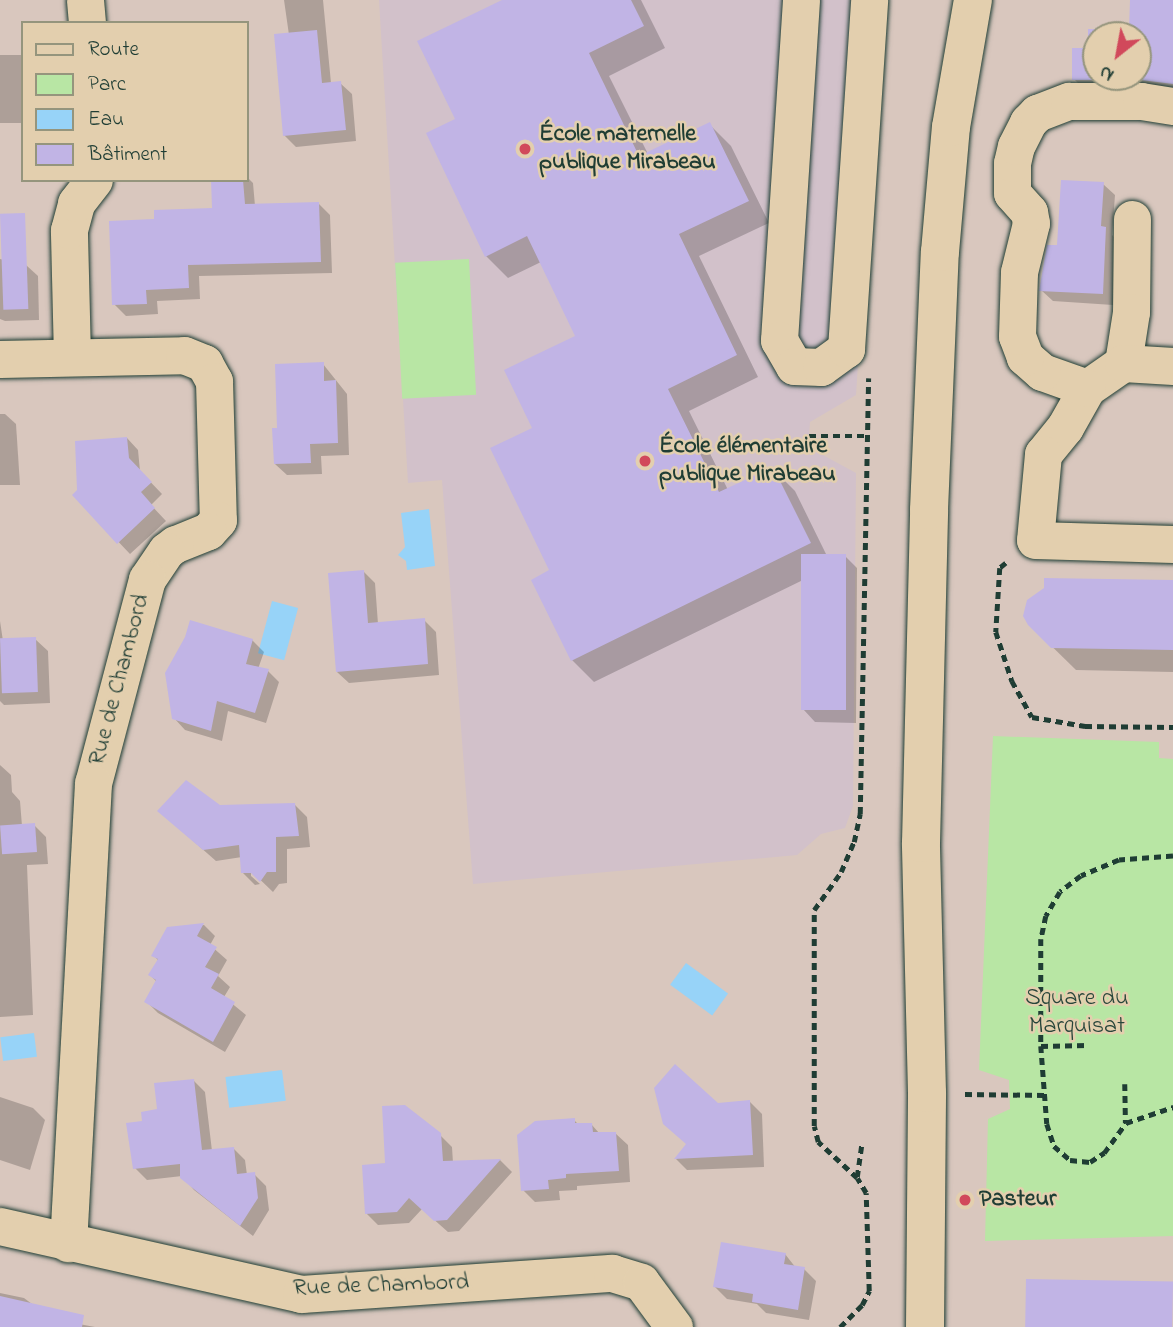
<!DOCTYPE html>
<meta charset="utf-8">
<style>
body{margin:0}
#map{position:relative;width:1173px;height:1327px;overflow:hidden;background:#d9c7be;font-family:"Indie Flower",sans-serif}
div>[style]{position:absolute}
.built>*{inset:0;background:#d2c1ca}
.green>*{inset:0;background:#b8e6a4;transform-origin:0 0}
.water>*{inset:0;background:#97d3f8;transform-origin:0 0}
.shadow>*{inset:0;background:#0003;transform-origin:0 0}
.building>*{inset:0;background:#c1b4e5;transform-origin:0 0}
.path>*{height:4.5px;margin-top:-2.25px;transform-origin:0;background:repeating-linear-gradient(90deg,#1f3d34 0 7px,transparent 0 12px)}
.roads{filter:drop-shadow(0 0 2px #1f3d34) drop-shadow(0 0 2px #1f3d34)}
.minor>*{height:37px;margin:-18.5px;padding:0 18.5px;transform-origin:18.5px;border-radius:18.5px;background:#e3cfae}
.major>*{height:38px;margin:-19px;padding:0 19px;transform-origin:19px;border-radius:19px;background:#e3cfae}
.dots>*{width:19px;height:19px;translate:-50% -50%;box-sizing:border-box;border:4px solid #e3cfae;border-radius:50%}
span{translate:-50% -50%;white-space:nowrap;text-align:center;line-height:1.15;-webkit-text-stroke:5px #e3cfae;paint-order:stroke}
.poi-label{font-size:24px;color:#1f3d34;font-weight:700}
.left{translate:0 -50%;text-align:left}
.street-label{font-size:24px;color:#1f3d34}
.park-label{font-size:24px;color:#27453a}
.legend{position:absolute;left:21px;top:21px;width:228px;height:161px;box-sizing:border-box;background:#e3cfae;border:2px solid #95957d;margin:0;padding:9px 12px;list-style:none;font-size:21px;color:#1f3d34}
.legend li{display:flex;align-items:center;gap:14px;height:35px}
.legend b{width:35px;border:2px solid #95957d}
.north{position:absolute;left:1082px;top:21px;width:70px;height:70px;box-sizing:border-box;background:#e3cfae;border:2px solid #95957d;border-radius:50%;rotate:211deg;font-size:19px;font-weight:700;line-height:28px;text-align:center;color:#1f3d34}
.north::after{content:'';display:block;margin:auto;width:24px;height:32px;background:#d1495b;clip-path:polygon(50% 0,100% 100%,50% 72%,0 100%)}
</style>
<div id="map">
<div class="built">
<i style="clip-path:polygon(379px 0,882px 0,856px 395px,810px 422px,808px 447px,856px 473px,853px 806px,845px 828px,821px 834px,797px 855px,473px 884px,442px 480px,408px 483px)"></i>
</div>
<div class="green">
<i style="left:469px;top:259px;width:136px;height:74px;rotate:87deg"></i>
<i style="clip-path:polygon(993px 736px,1159px 742px,1159px 758px,1173px 759px,1173px 1236px,985px 1241px,988px 1119px,1010px 1109px,1009px 1080px,979px 1070px)"></i>
</div>
<div class="water">
<i style="clip-path:polygon(429px 509px,435px 566px,407px 570px,406px 561px,398px 555px,405px 547px,401px 513px)"></i>
<i style="left:272px;top:601px;width:27px;height:54px;rotate:15deg"></i>
<i style="left:686px;top:963px;width:52px;height:27px;rotate:36deg"></i>
<i style="left:34px;top:1033px;width:24px;height:34px;rotate:83deg"></i>
<i style="left:282px;top:1070px;width:31px;height:57px;rotate:83deg"></i>
</div>
<div class="shadow">
<i style="clip-path:polygon(284px 0,323px 0,331px 83px,340px 83px,352px 94px,356px 141px,296px 147px,284px 135px,289px 35px)"></i>
<i style="clip-path:polygon(506px 0,641px 0,665px 48px,609px 76px,648px 154px,709px 124px,731px 146px,769px 223px,699px 256px,758px 377px,689px 411px,728px 490px,773px 469px,795px 491px,827px 556px,845px 556px,857px 568px,856px 723px,815px 722px,803px 709px,803px 580px,594px 682px,572px 660px,551px 571px,535px 429px,578px 337px,541px 262px,508px 278px,486px 256px,457px 119px)"></i>
<i style="clip-path:polygon(evenodd,1132px 0,1173px 0,1173px 93px,1086px 91px,1074px 79px,1090px 50px,1090px 31px,1131px 32px,1132px 0,1096px 35px,1138px 35px,1138px 77px,1096px 77px,1096px 35px)"></i>
<i style="left:0;top:55px;width:23px;height:68px"></i>
<i style="clip-path:polygon(247px 177px,253px 183px,255px 206px,318px 203px,330px 215px,332px 273px,199px 276px,200px 299px,157px 301px,158px 314px,126px 316px,114px 304px,156px 221px,214px 210px,213px 180px,247px 180px)"></i>
<i style="clip-path:polygon(1103px 184px,1115px 195px,1112px 235px,1117px 240px,1113px 305px,1053px 301px,1041px 290px,1059px 247px)"></i>
<i style="clip-path:polygon(0 259px,26px 265px,38px 276px,39px 320px,5px 321px,0 319px)"></i>
<i style="clip-path:polygon(323px 364px,347px 394px,349px 455px,321px 456px,322px 474px,287px 475px,275px 464px,279px 430px)"></i>
<i style="clip-path:polygon(0 414px,5px 414px,16px 424px,20px 485px,0 485px)"></i>
<i style="clip-path:polygon(127px 438px,138px 450px,140px 471px,162px 494px,151px 505px,166px 521px,130px 554px,74px 495px)"></i>
<i style="clip-path:polygon(363px 571px,375px 583px,378px 624px,424px 620px,436px 632px,439px 675px,349px 683px,337px 672px)"></i>
<i style="clip-path:polygon(1173px 582px,1173px 672px,1076px 670px,1029px 624px)"></i>
<i style="clip-path:polygon(0 621px,3px 641px,35px 639px,48px 651px,50px 703px,4px 705px,0 701px)"></i>
<i style="clip-path:polygon(252px 640px,264px 652px,258px 669px,268px 671px,279px 682px,266px 723px,228px 711px,222px 741px,185px 730px,174px 718px)"></i>
<i style="clip-path:polygon(0 765px,11px 775px,12px 792px,20px 801px,22px 826px,34px 825px,46px 837px,48px 864px,27px 865px,33px 1015px,0 1017px)"></i>
<i style="clip-path:polygon(295px 805px,307px 817px,310px 847px,287px 849px,287px 883px,279px 884px,273px 892px,251px 871px,251px 876px,260px 884px,255px 885px,243px 873px,242px 857px,216px 861px,159px 811px)"></i>
<i style="clip-path:polygon(204px 925px,215px 936px,210px 945px,227px 960px,218px 976px,230px 987px,224px 997px,246px 1015px,225px 1052px,158px 1013px,146px 1001px,157px 982px,150px 975px,159px 961px,153px 955px,169px 929px)"></i>
<i style="clip-path:polygon(194px 1081px,205px 1092px,212px 1151px,233px 1148px,245px 1160px,247px 1175px,254px 1174px,266px 1186px,269px 1210px,253px 1236px,194px 1190px,182px 1176px,147px 1180px,135px 1168px,144px 1123px)"></i>
<i style="clip-path:polygon(0 1097px,33px 1108px,45px 1120px,30px 1170px,0 1160px)"></i>
<i style="clip-path:polygon(750px 1102px,762px 1114px,764px 1167px,687px 1170px,676px 1159px,718px 1104px)"></i>
<i style="clip-path:polygon(574px 1120px,579px 1125px,591px 1124px,600px 1134px,615px 1133px,628px 1145px,630px 1182px,577px 1186px,577px 1190px,559px 1191px,560px 1200px,535px 1202px,523px 1190px)"></i>
<i style="clip-path:polygon(440px 1135px,452px 1147px,453px 1163px,500px 1160px,512px 1172px,459px 1231px,448px 1232px,422px 1209px,409px 1223px,378px 1225px,366px 1213px,387px 1164px)"></i>
<i style="clip-path:polygon(785px 1254px,796px 1268px,804px 1269px,816px 1281px,809px 1320px,766px 1313px,757px 1304px,727px 1299px,715px 1287px)"></i>
<i style="clip-path:polygon(0 1293px,24px 1298px,52px 1319px,95px 1327px,0 1327px)"></i>
</div>
<div class="building">
<i style="clip-path:polygon(502px 0,631px 0,644px 26px,589px 53px,639px 156px,710px 122px,749px 201px,679px 234px,737px 355px,668px 389px,719px 492px,773px 467px,811px 543px,571px 661px,531px 580px,549px 570px,490px 448px,532px 428px,504px 370px,575px 336px,527px 236px,485px 257px,426px 133px,455px 119px,417px 41px)"></i>
<i style="clip-path:polygon(evenodd,1130px 0,1173px 0,1173px 84px,1141px 80px,1072px 80px,1072px 48px,1088px 48px,1088px 29px,1129px 30px,1130px 0,1096px 35px,1138px 35px,1138px 77px,1096px 77px,1096px 35px)"></i>
<i style="clip-path:polygon(317px 30px,322px 83px,341px 81px,346px 130px,283px 136px,274px 34px)"></i>
<i style="clip-path:polygon(211px 180px,243px 180px,245px 204px,319px 202px,321px 262px,188px 265px,189px 288px,146px 290px,147px 304px,112px 305px,109px 221px,154px 219px,154px 210px,212px 208px)"></i>
<i style="clip-path:polygon(1061px 180px,1104px 182px,1101px 226px,1106px 227px,1103px 294px,1039px 291px,1047px 245px,1057px 245px)"></i>
<i style="left:25px;top:213px;width:96px;height:25px;rotate:88deg"></i>
<i style="clip-path:polygon(324px 362px,324px 381px,336px 380px,338px 443px,310px 444px,311px 463px,274px 464px,272px 428px,277px 428px,275px 364px)"></i>
<i style="clip-path:polygon(127px 437px,129px 458px,152px 482px,141px 492px,155px 508px,117px 544px,72px 495px,77px 490px,75px 441px)"></i>
<i style="left:801px;top:554px;width:45px;height:156px"></i>
<i style="clip-path:polygon(364px 570px,368px 623px,425px 618px,428px 664px,336px 672px,328px 573px)"></i>
<i style="clip-path:polygon(1044px 578px,1173px 580px,1173px 650px,1051px 648px,1028px 625px,1023px 616px,1027px 600px,1044px 588px)"></i>
<i style="clip-path:polygon(190px 620px,253px 639px,246px 664px,269px 669px,255px 713px,217px 701px,211px 731px,172px 719px,165px 673px,185px 637px)"></i>
<i style="left:36px;top:637px;width:55px;height:36px;rotate:88deg"></i>
<i style="clip-path:polygon(186px 780px,220px 805px,295px 803px,299px 836px,276px 837px,276px 872px,267px 872px,260px 882px,251px 873px,241px 873px,239px 845px,203px 850px,157px 811px)"></i>
<i style="left:35px;top:823px;width:29px;height:35px;rotate:86deg"></i>
<i style="clip-path:polygon(204px 923px,197px 936px,217px 947px,205px 967px,219px 974px,211px 988px,235px 1002px,213px 1042px,144px 1002px,156px 980px,148px 975px,158px 959px,151px 956px,167px 927px)"></i>
<i style="clip-path:polygon(675px 1064px,718px 1103px,750px 1100px,753px 1155px,674px 1159px,686px 1144px,663px 1124px,654px 1088px)"></i>
<i style="clip-path:polygon(194px 1079px,202px 1150px,234px 1147px,237px 1174px,255px 1172px,258px 1198px,240px 1226px,180px 1178px,180px 1164px,133px 1169px,126px 1123px,142px 1121px,141px 1112px,157px 1109px,154px 1083px)"></i>
<i style="clip-path:polygon(405px 1105px,441px 1133px,443px 1161px,501px 1159px,447px 1220px,434px 1221px,409px 1198px,397px 1212px,365px 1214px,362px 1165px,385px 1163px,382px 1106px)"></i>
<i style="clip-path:polygon(575px 1118px,575px 1123px,592px 1123px,593px 1132px,616px 1132px,619px 1171px,566px 1174px,566px 1178px,548px 1180px,549px 1189px,521px 1191px,517px 1135px,535px 1121px)"></i>
<i style="clip-path:polygon(721px 1242px,786px 1253px,784px 1264px,805px 1267px,798px 1310px,752px 1302px,753px 1294px,713px 1287px)"></i>
<i style="left:1026px;top:1279px;width:147px;height:48px;rotate:1deg"></i>
<i style="clip-path:polygon(0 1296px,84px 1315px,82px 1327px,0 1327px)"></i>
</div>
<div class="path">
<i style="left:809px;top:436px;width:58px"></i>
<i style="left:1006px;top:563px;width:8px;rotate:140deg"></i>
<i style="left:1000px;top:568px;width:64px;rotate:93.6deg"></i>
<i style="left:996px;top:632px;width:52px;rotate:71.9deg"></i>
<i style="left:1012px;top:681px;width:41px;rotate:60.9deg"></i>
<i style="left:1032px;top:717px;width:54px;rotate:9.6deg"></i>
<i style="left:1085px;top:726px;width:88px;rotate:0.7deg"></i>
<i style="left:1173px;top:856px;width:54px;rotate:175.8deg"></i>
<i style="left:1119px;top:860px;width:41px;rotate:157.2deg"></i>
<i style="left:1081px;top:876px;width:26px;rotate:143deg"></i>
<i style="left:1060px;top:892px;width:28px;rotate:120deg"></i>
<i style="left:1046px;top:916px;width:24px;rotate:102deg"></i>
<i style="left:1041px;top:939px;width:107px;rotate:90deg"></i>
<i style="left:1041px;top:1046px;width:78px;rotate:85.6deg"></i>
<i style="left:1047px;top:1124px;width:23px;rotate:72deg"></i>
<i style="left:1054px;top:1146px;width:21px;rotate:41deg"></i>
<i style="left:1070px;top:1160px;width:20px;rotate:6deg"></i>
<i style="left:1090px;top:1162px;width:17px;rotate:-33deg"></i>
<i style="left:1104px;top:1153px;width:37px;rotate:-54deg"></i>
<i style="left:1126px;top:1123px;width:50px;rotate:-18.8deg"></i>
<i style="left:1041px;top:1046px;width:47px;rotate:-1.2deg"></i>
<i style="left:1125px;top:1084px;width:39px;rotate:89deg"></i>
<i style="left:965px;top:1094px;width:79px;rotate:0.7deg"></i>
<i style="left:857px;top:1177px;width:35px;rotate:-82deg"></i>
<i style="left:840px;top:1327px;width:31px;rotate:-45deg"></i>
<i style="left:862px;top:1305px;width:16px;rotate:-63deg"></i>
<i style="left:869px;top:1291px;width:98px;rotate:-91.8deg"></i>
<i style="left:866px;top:1193px;width:17px;rotate:-121deg"></i>
<i style="left:857px;top:1178px;width:53px;rotate:-137.3deg"></i>
<i style="left:818px;top:1142px;width:16px;rotate:-104deg"></i>
<i style="left:814px;top:1126px;width:216px;rotate:-90deg"></i>
<i style="left:814px;top:910px;width:47px;rotate:-54.6deg"></i>
<i style="left:841px;top:872px;width:33px;rotate:-67deg"></i>
<i style="left:854px;top:842px;width:29px;rotate:-78deg"></i>
<i style="left:860px;top:814px;width:436px;rotate:-88.9deg"></i>
</div>
<div class="roads">
<div class="minor">
<i style="left:85px;top:0;width:23px;rotate:85deg"></i>
<i style="left:801px;top:0;width:341px;rotate:93.7deg"></i>
<i style="left:779px;top:340px;width:30px;rotate:60deg"></i>
<i style="left:794px;top:366px;width:27px;rotate:2deg"></i>
<i style="left:821px;top:367px;width:31px;rotate:-36deg"></i>
<i style="left:846px;top:349px;width:350px;rotate:-86.2deg"></i>
<i style="left:1132px;top:219px;width:93px;rotate:90.6deg"></i>
<i style="left:1131px;top:312px;width:52px;rotate:98.9deg"></i>
<i style="left:1123px;top:363px;width:44px;rotate:145.2deg"></i>
<i style="left:1087px;top:388px;width:45px;rotate:119.4deg"></i>
<i style="left:1065px;top:427px;width:35px;rotate:129deg"></i>
<i style="left:1043px;top:454px;width:86px;rotate:95.3deg"></i>
<i style="left:1035px;top:540px;width:138px;rotate:1.7deg"></i>
<i style="left:72px;top:357px;width:127px;rotate:-91.4deg"></i>
<i style="left:69px;top:230px;width:28px;rotate:-75deg"></i>
<i style="left:76px;top:203px;width:29px;rotate:-52deg"></i>
<i style="left:0;top:359px;width:184px;rotate:-1.2deg"></i>
<i style="left:184px;top:355px;width:22px;rotate:22deg"></i>
<i style="left:204px;top:363px;width:21px;rotate:61deg"></i>
<i style="left:214px;top:381px;width:139px;rotate:88.4deg"></i>
<i style="left:218px;top:520px;width:15px;rotate:132deg"></i>
<i style="left:208px;top:531px;width:35px;rotate:158deg"></i>
<i style="left:175px;top:544px;width:11px;rotate:142deg"></i>
<i style="left:166px;top:551px;width:34px;rotate:124deg"></i>
<i style="left:147px;top:579px;width:211px;rotate:104.8deg"></i>
<i style="left:93px;top:783px;width:461px;rotate:93.1deg"></i>
<i style="left:1123px;top:363px;width:50px;rotate:3.4deg"></i>
<i style="left:1087px;top:388px;width:48px;rotate:-160.4deg"></i>
<i style="left:1042px;top:372px;width:23px;rotate:-139deg"></i>
<i style="left:1025px;top:357px;width:22px;rotate:-111deg"></i>
<i style="left:1017px;top:336px;width:64px;rotate:-88.2deg"></i>
<i style="left:1019px;top:272px;width:50px;rotate:-76.2deg"></i>
<i style="left:1031px;top:223px;width:11px;rotate:-100deg"></i>
<i style="left:1029px;top:212px;width:25px;rotate:-132deg"></i>
<i style="left:1012px;top:193px;width:30px;rotate:-90deg"></i>
<i style="left:1012px;top:163px;width:17px;rotate:-77deg"></i>
<i style="left:1016px;top:146px;width:27px;rotate:-63deg"></i>
<i style="left:1028px;top:122px;width:13px;rotate:-45deg"></i>
<i style="left:1037px;top:113px;width:34px;rotate:-21deg"></i>
<i style="left:1069px;top:101px;width:72px"></i>
<i style="left:1141px;top:101px;width:32px;rotate:9deg"></i>
<i style="left:0;top:1226px;width:309px;rotate:12.7deg"></i>
<i style="left:301px;top:1294px;width:312px;rotate:-3.9deg"></i>
<i style="left:612px;top:1273px;width:30px;rotate:17deg"></i>
<i style="left:641px;top:1282px;width:56px;rotate:53.7deg"></i>
</div>
<div class="major">
<i style="left:925px;top:1327px;width:234px;rotate:-89.5deg"></i>
<i style="left:927px;top:1093px;width:250px;rotate:-91.4deg"></i>
<i style="left:921px;top:843px;width:333px;rotate:-88.6deg"></i>
<i style="left:929px;top:510px;width:258px;rotate:-87.6deg"></i>
<i style="left:940px;top:252px;width:125px;rotate:-85deg"></i>
<i style="left:951px;top:127px;width:129px;rotate:-80.2deg"></i>
</div>
</div>
<div class="dots">
<i style="left:525px;top:149px;background:#d1495b"></i>
<i style="left:645px;top:461px;background:#d1495b"></i>
<i style="left:965px;top:1200px;background:#d1495b"></i>
</div>
<div class="poi-label">
<span class="left" style="left:539px;top:149px">École maternelle<br>publique Mirabeau</span>
<span class="left" style="left:659px;top:461px">École élémentaire<br>publique Mirabeau</span>
<span class="left" style="left:979px;top:1200px">Pasteur</span>
</div>
<div class="street-label">
<span style="left:120px;top:680px;rotate:-75deg">Rue de Chambord</span>
<span style="left:381px;top:1286px;rotate:-2deg">Rue de Chambord</span>
</div>
<div class="park-label">
<span style="left:1077px;top:1013px">Square du<br>Marquisat</span>
</div>
<ul class="legend">
<li><b style="height:9px;background:#e3cfae"></b>Route</li>
<li><b style="height:19px;background:#b8e6a4"></b>Parc</li>
<li><b style="height:19px;background:#97d3f8"></b>Eau</li>
<li><b style="height:19px;background:#c1b4e5"></b>Bâtiment</li>
</ul>
<div class="north">N</div>
</div>
